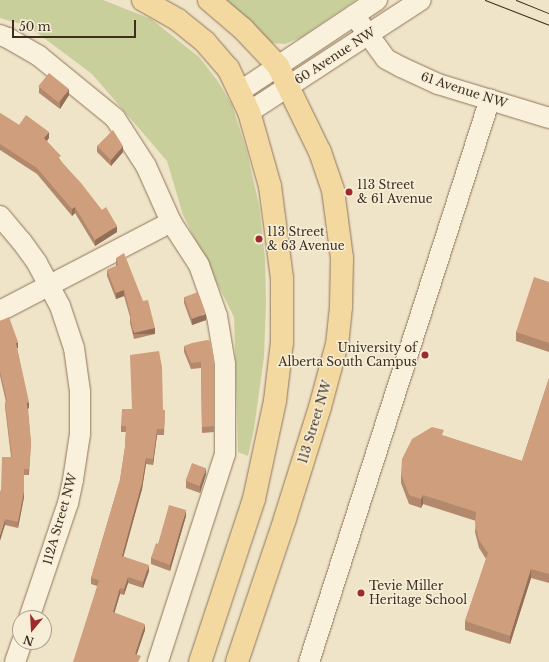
<!DOCTYPE html>
<style>
body{margin:0}
#map{position:relative;width:549px;height:662px;overflow:hidden;background:#f0e4c8;font-family:"Libre Baskerville",serif}
div>[style]{position:absolute}
.green>*{inset:0;background:#c9cf9b}
.roads{filter:drop-shadow(0 0 1px #8d765c) drop-shadow(0 0 1px #8d765c)}
.minor>*{height:20px;margin:-10px;padding:0 10px;transform-origin:10px;border-radius:10px;background:#faf1dc}
.major>*{height:22px;margin:-11px;padding:0 11px;transform-origin:11px;border-radius:11px;background:#f3d9a0}
.tram>*{height:1px;margin:-0.5px;padding:0 0.5px;transform-origin:0.5px;border-radius:0.5px;background:#3d2e20}
.wall>*{inset:0;background:#b2896c}
.shaded-wall>*{inset:0;background:#916f58;transform-origin:0 0}
.building>*{inset:0;background:#cf9f7d;transform-origin:0 0}
.dots>*{width:11px;height:11px;translate:-50% -50%;box-sizing:border-box;border:2px solid #f7eed8;border-radius:50%}
span{translate:-50% -50%;white-space:nowrap;text-align:center;line-height:1.15;-webkit-text-stroke:3px #f7eed8;paint-order:stroke}
.street-label{font-size:12px;color:#3d2e20}
.poi-label{font-size:12px;color:#3d2e20}
.left{translate:0 -50%;text-align:left}
.right{translate:-100% -50%;text-align:right}
.north{position:absolute;left:12px;top:610px;width:40px;height:40px;box-sizing:border-box;background:#f7eed8;border:1px solid #ada18e;border-radius:50%;rotate:198deg;font-size:11px;font-weight:700;line-height:16px;text-align:center;color:#3d2e20}
.north::after{content:'';display:block;margin:auto;width:14px;height:18px;background:#9e2a2b;clip-path:polygon(50% 0,100% 100%,50% 72%,0 100%)}
.scale{position:absolute;left:12px;top:20px;width:124px;height:18px;box-sizing:border-box;border:2px solid #3d2e20;border-top:0;padding-left:5px;font-size:12px;line-height:14px;white-space:nowrap;color:#3d2e20;-webkit-text-stroke:3px #f7eed8;paint-order:stroke}
</style>
<div id="map">
<div class="green">
<i style="clip-path:polygon(0 0,103px 0,151px 19px,199px 57px,217px 80px,232px 105px,247px 152px,259px 205px,265px 258px,266px 304px,264px 357px,254px 429px,248px 456px,238px 452px,234px 317px,183px 215px,167px 161px,92px 74px,28px 26px,0 18px)"></i>
<i style="clip-path:polygon(221px 0,356px 0,300px 38px,285px 44px,270px 43px)"></i>
</div>
<div class="roads">
<div class="minor">
<i style="left:354px;top:15px;width:54px;rotate:54deg"></i>
<i style="left:386px;top:59px;width:17px;rotate:28deg"></i>
<i style="left:401px;top:67px;width:41px;rotate:24.7deg"></i>
<i style="left:438px;top:84px;width:116px;rotate:17deg"></i>
<i style="left:0;top:35px;width:9px;rotate:21deg"></i>
<i style="left:8px;top:38px;width:36px;rotate:30deg"></i>
<i style="left:39px;top:56px;width:98px;rotate:39.2deg"></i>
<i style="left:115px;top:118px;width:57px;rotate:57.1deg"></i>
<i style="left:146px;top:166px;width:61px;rotate:65.9deg"></i>
<i style="left:171px;top:222px;width:51px;rotate:56.9deg"></i>
<i style="left:199px;top:265px;width:54px;rotate:70.6deg"></i>
<i style="left:217px;top:316px;width:49px;rotate:80.5deg"></i>
<i style="left:225px;top:364px;width:90px;rotate:90deg"></i>
<i style="left:225px;top:454px;width:219px;rotate:107.9deg"></i>
<i style="left:239px;top:92px;width:166px;rotate:-33.7deg"></i>
<i style="left:249px;top:112px;width:205px;rotate:-33.1deg"></i>
<i style="left:0;top:216px;width:34px;rotate:50deg"></i>
<i style="left:22px;top:242px;width:26px;rotate:54deg"></i>
<i style="left:37px;top:263px;width:49px;rotate:61.9deg"></i>
<i style="left:60px;top:306px;width:44px;rotate:71.6deg"></i>
<i style="left:74px;top:348px;width:43px;rotate:82.1deg"></i>
<i style="left:80px;top:391px;width:43px;rotate:90deg"></i>
<i style="left:80px;top:434px;width:47px;rotate:98.7deg"></i>
<i style="left:73px;top:480px;width:24px;rotate:102deg"></i>
<i style="left:68px;top:503px;width:121px;rotate:108.7deg"></i>
<i style="left:0;top:311px;width:193px;rotate:-27.5deg"></i>
<i style="left:15px;top:662px;width:21px;rotate:-71deg"></i>
<i style="left:309px;top:662px;width:591px;rotate:-72.18deg"></i>
</div>
<div class="major">
<i style="left:143px;top:0;width:40px;rotate:29.7deg"></i>
<i style="left:178px;top:20px;width:35px;rotate:39deg"></i>
<i style="left:205px;top:42px;width:35px;rotate:49deg"></i>
<i style="left:228px;top:68px;width:49px;rotate:64.5deg"></i>
<i style="left:249px;top:112px;width:77px;rotate:74.2deg"></i>
<i style="left:270px;top:186px;width:93px;rotate:82.6deg"></i>
<i style="left:282px;top:278px;width:64px;rotate:90deg"></i>
<i style="left:282px;top:342px;width:59px;rotate:96.8deg"></i>
<i style="left:275px;top:401px;width:100px;rotate:102.1deg"></i>
<i style="left:254px;top:499px;width:172px;rotate:108.3deg"></i>
<i style="left:209px;top:0;width:45px;rotate:40.5deg"></i>
<i style="left:243px;top:29px;width:51px;rotate:46.6deg"></i>
<i style="left:278px;top:66px;width:96px;rotate:64deg"></i>
<i style="left:320px;top:152px;width:40px;rotate:71.1deg"></i>
<i style="left:333px;top:190px;width:69px;rotate:82.5deg"></i>
<i style="left:342px;top:258px;width:49px;rotate:91.2deg"></i>
<i style="left:341px;top:307px;width:37px;rotate:96deg"></i>
<i style="left:337px;top:344px;width:65px;rotate:105.1deg"></i>
<i style="left:320px;top:407px;width:117px;rotate:107.4deg"></i>
<i style="left:285px;top:519px;width:151px;rotate:108.6deg"></i>
</div>
</div>
<div class="tram">
<i style="left:485px;top:0;width:69px;rotate:21.3deg"></i>
<i style="left:516px;top:0;width:35px;rotate:22deg"></i>
</div>
<div class="wall">
<i style="clip-path:polygon(39px 87px,69px 95px,60px 109px,39px 93px)"></i>
<i style="clip-path:polygon(0 113px,19px 125px,49px 138px,47px 141px,61px 161px,117px 232px,95px 246px,75px 213px,72px 216px,37px 174px,0 150px)"></i>
<i style="clip-path:polygon(97px 146px,123px 152px,111px 166px,97px 152px)"></i>
<i style="clip-path:polygon(116px 258px,155px 334px,134px 339px,130px 323px,130px 317px,124px 296px,116px 299px,107px 276px,107px 270px,116px 266px)"></i>
<i style="clip-path:polygon(549px 282px,549px 352px,516px 341px,516px 332px)"></i>
<i style="clip-path:polygon(184px 297px,206px 320px,192px 325px,184px 303px)"></i>
<i style="clip-path:polygon(0 321px,18px 348px,17px 348px,29px 408px,28px 409px,31px 443px,29px 475px,24px 475px,24px 497px,18px 528px,5px 525px,1px 491px,11px 457px,5px 407px,5px 402px,6px 402px,0 376px)"></i>
<i style="clip-path:polygon(184px 346px,214px 359px,214px 432px,202px 433px,201px 368px,191px 369px,184px 352px)"></i>
<i style="clip-path:polygon(549px 378px,549px 583px,531px 578px,510px 644px,465px 630px,465px 621px,486px 559px,479px 548px,475px 532px,476px 521px,423px 504px,421px 508px,409px 504px,401px 483px,401px 474px,444px 436px,522px 461px)"></i>
<i style="clip-path:polygon(163px 410px,165px 410px,164px 435px,157px 435px,153px 465px,146px 464px,142px 489px,123px 556px,149px 571px,143px 588px,128px 583px,124px 595px,120px 594px,114px 613px,145px 630px,136px 654px,140px 662px,97px 586px,91px 584px,91px 578px,120px 480px,125px 447px,126px 432px,121px 432px,121px 426px)"></i>
<i style="clip-path:polygon(206px 474px,200px 493px,186px 488px,186px 481px)"></i>
<i style="clip-path:polygon(186px 516px,170px 571px,151px 564px,151px 558px,158px 544px)"></i>
</div>
<div class="shaded-wall">
<i style="clip-path:polygon(69px 89px,69px 95px,60px 109px,60px 102px)"></i>
<i style="clip-path:polygon(49px 132px,49px 138px,44px 144px,44px 138px)"></i>
<i style="clip-path:polygon(123px 146px,123px 152px,111px 166px,111px 160px)"></i>
<i style="clip-path:polygon(75px 207px,75px 213px,72px 216px,72px 209px)"></i>
<i style="clip-path:polygon(117px 226px,117px 232px,95px 246px,95px 240px)"></i>
<i style="clip-path:polygon(124px 290px,124px 296px,116px 299px,116px 293px)"></i>
<i style="clip-path:polygon(206px 314px,206px 320px,192px 325px,192px 319px)"></i>
<i style="left:155px;top:328px;width:6px;height:22px;rotate:90deg"></i>
<i style="clip-path:polygon(18px 342px,18px 348px,16px 349px,16px 343px)"></i>
<i style="clip-path:polygon(29px 402px,29px 408px,27px 409px,27px 403px)"></i>
<i style="clip-path:polygon(157px 429px,157px 435px,153px 465px,153px 459px)"></i>
<i style="clip-path:polygon(146px 458px,146px 464px,142px 489px,122px 562px,122px 556px)"></i>
<i style="clip-path:polygon(206px 468px,206px 474px,200px 493px,200px 487px)"></i>
<i style="clip-path:polygon(24px 469px,24px 497px,18px 528px,18px 522px)"></i>
<i style="clip-path:polygon(423px 495px,423px 504px,421px 508px,421px 499px)"></i>
<i style="clip-path:polygon(186px 510px,186px 516px,170px 571px,170px 565px)"></i>
<i style="clip-path:polygon(5px 519px,5px 525px,0 541px,0 535px)"></i>
<i style="clip-path:polygon(149px 565px,149px 571px,143px 588px,143px 582px)"></i>
<i style="clip-path:polygon(531px 569px,531px 578px,510px 644px,510px 636px)"></i>
<i style="clip-path:polygon(128px 577px,128px 583px,124px 595px,124px 589px)"></i>
<i style="clip-path:polygon(120px 588px,120px 594px,113px 618px,113px 612px)"></i>
<i style="clip-path:polygon(145px 624px,145px 630px,135px 660px,135px 654px)"></i>
</div>
<div class="building">
<i style="left:49px;top:73px;width:26px;height:17px;rotate:39deg"></i>
<i style="clip-path:polygon(0 113px,19px 125px,26px 115px,49px 132px,44px 138px,61px 156px,58px 158px,81px 183px,102px 210px,106px 207px,117px 226px,95px 240px,75px 207px,72px 209px,37px 168px,0 144px)"></i>
<i style="clip-path:polygon(113px 130px,123px 146px,111px 160px,97px 146px)"></i>
<i style="clip-path:polygon(124px 253px,143px 301px,148px 300px,155px 328px,134px 333px,130px 317px,131px 316px,124px 290px,116px 293px,107px 270px,118px 265px,116px 258px)"></i>
<i style="clip-path:polygon(534px 277px,549px 282px,549px 343px,516px 332px)"></i>
<i style="left:198px;top:292px;width:23px;height:15px;rotate:70deg"></i>
<i style="clip-path:polygon(9px 317px,18px 342px,16px 343px,29px 402px,27px 403px,31px 443px,29px 469px,24px 469px,24px 492px,18px 522px,5px 519px,0 535px,0 490px,1px 491px,2px 457px,12px 457px,5px 402px,7px 401px,0 371px,0 321px)"></i>
<i style="clip-path:polygon(207px 340px,211px 341px,214px 359px,214px 426px,202px 427px,201px 362px,191px 363px,184px 346px,192px 343px)"></i>
<i style="clip-path:polygon(159px 351px,162px 367px,163px 410px,165px 410px,164px 429px,157px 429px,153px 459px,146px 458px,142px 483px,122px 556px,149px 565px,143px 582px,128px 577px,124px 589px,120px 588px,113px 612px,145px 624px,135px 654px,141px 656px,138px 662px,73px 662px,99px 580px,91px 578px,120px 480px,125px 447px,126px 426px,121px 426px,122px 409px,132px 409px,130px 355px)"></i>
<i style="clip-path:polygon(549px 378px,549px 574px,531px 569px,510px 636px,465px 621px,488px 553px,479px 540px,475px 523px,476px 512px,423px 495px,421px 499px,409px 495px,401px 474px,402px 459px,412px 439px,432px 427px,444px 430px,442px 435px,522px 461px)"></i>
<i style="left:192px;top:463px;width:15px;height:19px;rotate:20deg"></i>
<i style="clip-path:polygon(169px 505px,186px 510px,170px 565px,151px 558px,156px 543px,158px 544px)"></i>
</div>
<div class="dots">
<i style="left:349px;top:192px;background:#9e2a2b"></i>
<i style="left:259px;top:239px;background:#9e2a2b"></i>
<i style="left:425px;top:355px;background:#9e2a2b"></i>
<i style="left:361px;top:593px;background:#9e2a2b"></i>
</div>
<div class="street-label">
<span style="left:335px;top:56px;rotate:-33deg">60 Avenue NW</span>
<span style="left:464px;top:90px;rotate:18deg">61 Avenue NW</span>
<span style="left:315px;top:422px;rotate:-73deg">113 Street NW</span>
<span style="left:60px;top:519px;rotate:-74deg">112A Street NW</span>
</div>
<div class="poi-label">
<span class="left" style="left:357px;top:192px">113 Street<br>&amp; 61 Avenue</span>
<span class="left" style="left:267px;top:239px">113 Street<br>&amp; 63 Avenue</span>
<span class="right" style="left:417px;top:355px">University of<br>Alberta South Campus</span>
<span class="left" style="left:369px;top:593px">Tevie Miller<br>Heritage School</span>
</div>
<div class="north">N</div>
<div class="scale">50 m</div>
</div>
